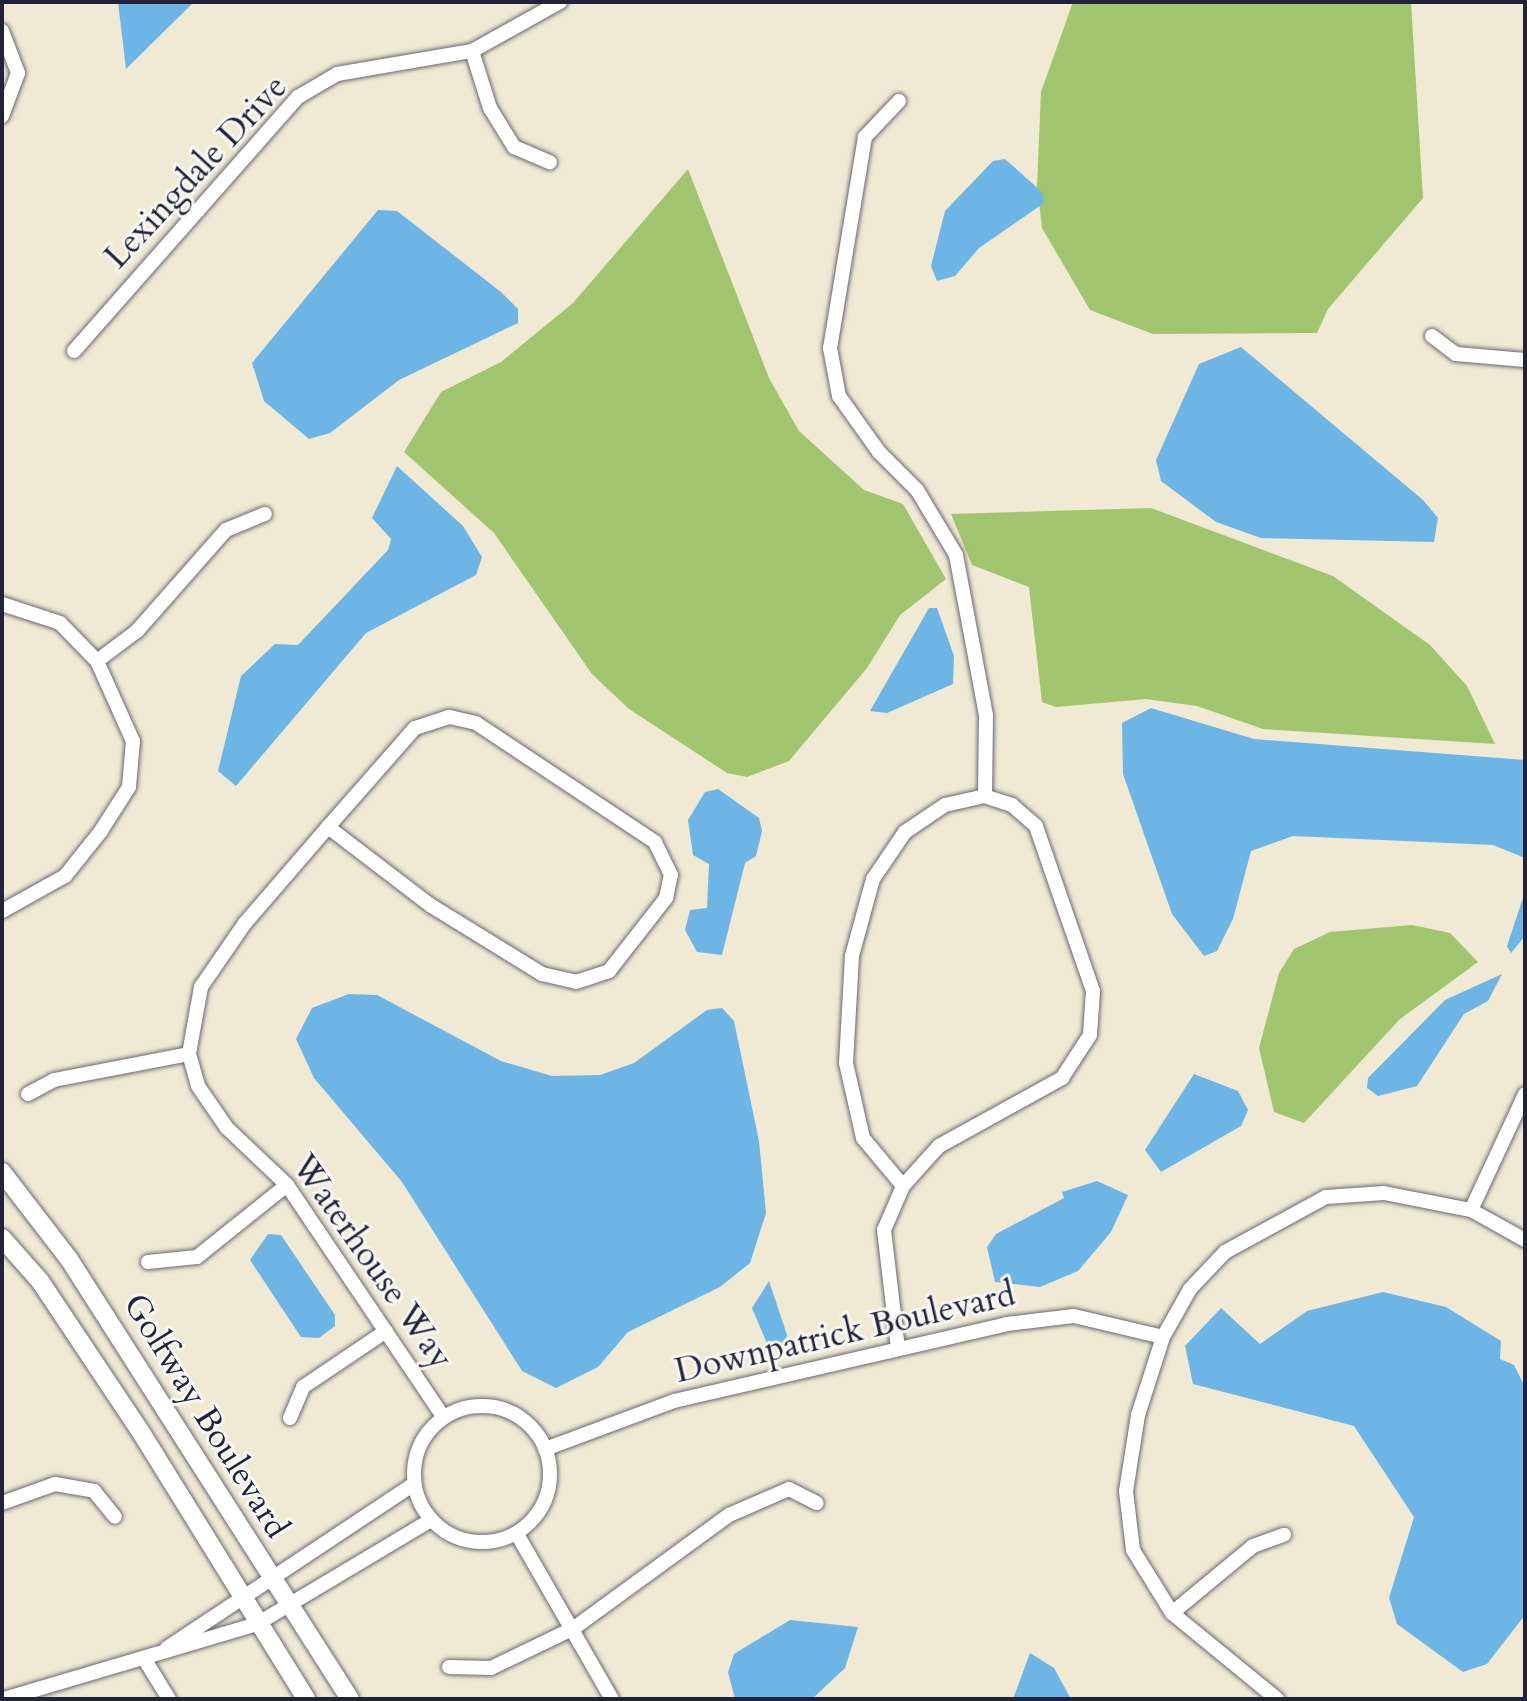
<!DOCTYPE html>
<style>
body{margin:0}
#map{position:relative;width:1527px;height:1701px;overflow:hidden;background:#f0e9d4;font-family:Cardo,serif}
div>[style]{position:absolute}
.green>*{inset:0;background:#a1c56f}
.water>*{inset:0;background:#6db5e4}
.roads{filter:drop-shadow(0 0 2px #6a6871) drop-shadow(0 0 2px #6a6871)}
.minor>*{height:14px;margin:-7px;padding:0 7px;transform-origin:7px;border-radius:7px;background:#fff}
.minor>.ring{margin:-7px;padding:0;box-sizing:content-box;background:none;border:14px solid #fff;border-radius:50%}
.tertiary>*{height:18px;margin:-9px;padding:0 9px;transform-origin:9px;border-radius:9px;background:#fff}
span{translate:-50% -50%;white-space:nowrap;text-align:center;line-height:1.15;-webkit-text-stroke:6px #f6f6f2;paint-order:stroke}
.street-label{font-size:34px;color:#22223b}
.frame{position:absolute;inset:0;border:4px solid #22223b;pointer-events:none}
</style>
<div id="map">
<div class="green">
<i style="clip-path:polygon(1073px 2px,1411px 2px,1423px 198px,1328px 309px,1317px 333px,1153px 334px,1090px 310px,1042px 228px,1037px 186px,1041px 92px)"></i>
<i style="clip-path:polygon(688px 169px,769px 378px,799px 431px,864px 490px,903px 504px,946px 579px,900px 615px,867px 668px,789px 761px,747px 777px,727px 773px,629px 709px,592px 674px,494px 533px,404px 452px,441px 392px,501px 362px,573px 303px)"></i>
<i style="clip-path:polygon(1151px 508px,1333px 576px,1430px 645px,1467px 686px,1495px 744px,1263px 729px,1197px 706px,1146px 699px,1056px 707px,1042px 702px,1029px 587px,972px 565px,951px 514px)"></i>
<i style="clip-path:polygon(1412px 925px,1450px 933px,1478px 962px,1400px 1019px,1304px 1123px,1274px 1112px,1259px 1048px,1279px 973px,1294px 949px,1330px 932px)"></i>
</div>
<div class="water">
<i style="clip-path:polygon(118px 2px,194px 2px,126px 69px)"></i>
<i style="clip-path:polygon(1005px 159px,1042px 192px,1044px 203px,979px 248px,955px 276px,937px 281px,931px 266px,945px 211px,993px 161px)"></i>
<i style="clip-path:polygon(378px 210px,397px 211px,501px 292px,518px 309px,518px 323px,399px 380px,330px 433px,309px 439px,264px 401px,252px 363px)"></i>
<i style="clip-path:polygon(1241px 347px,1423px 500px,1438px 518px,1434px 542px,1261px 538px,1216px 522px,1161px 481px,1156px 460px,1199px 364px)"></i>
<i style="clip-path:polygon(397px 466px,463px 526px,482px 557px,476px 575px,366px 633px,236px 786px,218px 771px,241px 676px,275px 644px,298px 645px,388px 550px,391px 539px,372px 518px)"></i>
<i style="clip-path:polygon(929px 608px,937px 608px,954px 656px,953px 684px,887px 713px,870px 711px)"></i>
<i style="clip-path:polygon(1151px 708px,1254px 739px,1525px 760px,1525px 858px,1493px 845px,1293px 836px,1251px 851px,1233px 919px,1217px 951px,1204px 956px,1172px 914px,1123px 774px,1122px 723px)"></i>
<i style="clip-path:polygon(718px 789px,759px 818px,762px 831px,756px 856px,745px 863px,722px 955px,697px 952px,685px 930px,690px 910px,707px 908px,709px 864px,693px 855px,688px 820px,705px 792px)"></i>
<i style="clip-path:polygon(1525px 892px,1525px 936px,1511px 953px,1507px 946px)"></i>
<i style="clip-path:polygon(1502px 974px,1488px 1001px,1464px 1014px,1417px 1086px,1378px 1096px,1367px 1088px,1368px 1078px,1445px 1000px)"></i>
<i style="clip-path:polygon(349px 994px,377px 995px,501px 1061px,552px 1076px,600px 1075px,634px 1063px,707px 1010px,722px 1008px,734px 1021px,759px 1141px,766px 1213px,750px 1263px,720px 1287px,628px 1332px,598px 1367px,556px 1388px,522px 1371px,402px 1182px,314px 1078px,296px 1039px,312px 1008px)"></i>
<i style="clip-path:polygon(1194px 1074px,1238px 1091px,1248px 1110px,1241px 1126px,1161px 1172px,1145px 1150px)"></i>
<i style="clip-path:polygon(1097px 1181px,1128px 1195px,1111px 1232px,1078px 1271px,1040px 1287px,995px 1282px,987px 1247px,996px 1234px,1064px 1198px,1062px 1192px)"></i>
<i style="clip-path:polygon(268px 1234px,281px 1235px,335px 1315px,335px 1326px,319px 1338px,301px 1337px,250px 1260px)"></i>
<i style="clip-path:polygon(769px 1281px,787px 1335px,786px 1344px,769px 1348px,752px 1308px)"></i>
<i style="clip-path:polygon(1383px 1292px,1446px 1307px,1501px 1341px,1500px 1359px,1514px 1365px,1525px 1387px,1525px 1615px,1487px 1664px,1463px 1672px,1397px 1624px,1389px 1598px,1414px 1517px,1354px 1426px,1193px 1384px,1185px 1346px,1221px 1308px,1260px 1344px,1307px 1311px)"></i>
<i style="clip-path:polygon(790px 1620px,858px 1627px,845px 1668px,812px 1699px,735px 1699px,728px 1672px,734px 1654px)"></i>
<i style="clip-path:polygon(1030px 1653px,1054px 1668px,1071px 1699px,1013px 1699px)"></i>
</div>
<div class="roads">
<div class="minor">
<i style="left:2px;top:31px;width:45px;rotate:69.1deg"></i>
<i style="left:18px;top:73px;width:46px;rotate:110.4deg"></i>
<i style="left:472px;top:51px;width:60px;rotate:72.5deg"></i>
<i style="left:490px;top:108px;width:46px;rotate:58.4deg"></i>
<i style="left:514px;top:147px;width:39px;rotate:23deg"></i>
<i style="left:899px;top:101px;width:50px;rotate:133.4deg"></i>
<i style="left:865px;top:137px;width:214px;rotate:99.4deg"></i>
<i style="left:830px;top:348px;width:49px;rotate:79.4deg"></i>
<i style="left:839px;top:396px;width:69px;rotate:54.5deg"></i>
<i style="left:879px;top:452px;width:54px;rotate:45deg"></i>
<i style="left:917px;top:490px;width:76px;rotate:59deg"></i>
<i style="left:956px;top:555px;width:163px;rotate:79.4deg"></i>
<i style="left:986px;top:715px;width:81px;rotate:90.7deg"></i>
<i style="left:1432px;top:336px;width:30px;rotate:37deg"></i>
<i style="left:1456px;top:354px;width:69px;rotate:5deg"></i>
<i style="left:74px;top:351px;width:339px;rotate:-48.6deg"></i>
<i style="left:298px;top:97px;width:45px;rotate:-30.5deg"></i>
<i style="left:337px;top:74px;width:137px;rotate:-9.7deg"></i>
<i style="left:472px;top:51px;width:101px;rotate:-29.1deg"></i>
<i style="left:2px;top:604px;width:61px;rotate:18.1deg"></i>
<i style="left:60px;top:623px;width:53px;rotate:45.8deg"></i>
<i style="left:97px;top:661px;width:88px;rotate:65.8deg"></i>
<i style="left:133px;top:741px;width:46px;rotate:95deg"></i>
<i style="left:129px;top:787px;width:52px;rotate:122.5deg"></i>
<i style="left:101px;top:831px;width:58px;rotate:128.7deg"></i>
<i style="left:65px;top:876px;width:72px;rotate:150.9deg"></i>
<i style="left:97px;top:661px;width:50px;rotate:-36.9deg"></i>
<i style="left:137px;top:631px;width:135px;rotate:-48.6deg"></i>
<i style="left:226px;top:530px;width:42px;rotate:-22.3deg"></i>
<i style="left:328px;top:827px;width:128px;rotate:37.4deg"></i>
<i style="left:430px;top:905px;width:132px;rotate:31.6deg"></i>
<i style="left:542px;top:974px;width:35px;rotate:13deg"></i>
<i style="left:576px;top:982px;width:35px;rotate:-18deg"></i>
<i style="left:609px;top:971px;width:93px;rotate:-52deg"></i>
<i style="left:666px;top:898px;width:24px;rotate:-78deg"></i>
<i style="left:671px;top:875px;width:37px;rotate:-116deg"></i>
<i style="left:655px;top:842px;width:215px;rotate:-146.4deg"></i>
<i style="left:476px;top:723px;width:28px;rotate:-167deg"></i>
<i style="left:449px;top:717px;width:36px;rotate:162deg"></i>
<i style="left:415px;top:728px;width:132px;rotate:131.3deg"></i>
<i style="left:328px;top:827px;width:127px;rotate:130.8deg"></i>
<i style="left:245px;top:923px;width:78px;rotate:124.5deg"></i>
<i style="left:201px;top:987px;width:68px;rotate:100.2deg"></i>
<i style="left:189px;top:1054px;width:33px;rotate:74deg"></i>
<i style="left:198px;top:1086px;width:51px;rotate:55.4deg"></i>
<i style="left:227px;top:1128px;width:83px;rotate:43.5deg"></i>
<i style="left:287px;top:1185px;width:279px;rotate:56deg"></i>
<i style="left:28px;top:1094px;width:30px;rotate:-28deg"></i>
<i style="left:54px;top:1080px;width:137px;rotate:-10.9deg"></i>
<i style="left:1471px;top:1210px;width:128px;rotate:-65deg"></i>
<i style="left:148px;top:1262px;width:49px;rotate:-5.8deg"></i>
<i style="left:197px;top:1257px;width:115px;rotate:-38.7deg"></i>
<i style="left:898px;top:1349px;width:120px;rotate:-96.7deg"></i>
<i style="left:884px;top:1230px;width:48px;rotate:-66.6deg"></i>
<i style="left:903px;top:1186px;width:54px;rotate:-48deg"></i>
<i style="left:939px;top:1146px;width:141px;rotate:-28.9deg"></i>
<i style="left:1062px;top:1078px;width:51px;rotate:-56.9deg"></i>
<i style="left:1090px;top:1035px;width:44px;rotate:-86.1deg"></i>
<i style="left:1093px;top:991px;width:175px;rotate:-109.1deg"></i>
<i style="left:1036px;top:826px;width:32px;rotate:-139deg"></i>
<i style="left:1012px;top:805px;width:28px;rotate:-162deg"></i>
<i style="left:985px;top:796px;width:41px;rotate:167.3deg"></i>
<i style="left:945px;top:805px;width:48px;rotate:146deg"></i>
<i style="left:905px;top:832px;width:57px;rotate:124.2deg"></i>
<i style="left:873px;top:879px;width:80px;rotate:105.3deg"></i>
<i style="left:852px;top:956px;width:107px;rotate:93.2deg"></i>
<i style="left:846px;top:1063px;width:77px;rotate:77.2deg"></i>
<i style="left:863px;top:1138px;width:62px;rotate:50.2deg"></i>
<i class="ring" style="left:414px;top:1406px;width:122px;height:122px"></i>
<i style="left:290px;top:1418px;width:34px;rotate:-67deg"></i>
<i style="left:303px;top:1387px;width:100px;rotate:-34deg"></i>
<i style="left:545px;top:1449px;width:138px;rotate:-20.4deg"></i>
<i style="left:674px;top:1401px;width:342px;rotate:-13deg"></i>
<i style="left:1007px;top:1324px;width:67px;rotate:-6.8deg"></i>
<i style="left:1074px;top:1316px;width:91px;rotate:13.3deg"></i>
<i style="left:2px;top:1503px;width:56px;rotate:-19.7deg"></i>
<i style="left:55px;top:1484px;width:40px;rotate:10deg"></i>
<i style="left:94px;top:1491px;width:33px;rotate:51deg"></i>
<i style="left:517px;top:1534px;width:190px;rotate:60.1deg"></i>
<i style="left:1172px;top:1613px;width:105px;rotate:-39.6deg"></i>
<i style="left:1253px;top:1546px;width:33px;rotate:-20deg"></i>
<i style="left:167px;top:1648px;width:296px;rotate:-33.6deg"></i>
<i style="left:145px;top:1660px;width:46px;rotate:58.4deg"></i>
<i style="left:449px;top:1667px;width:42px;rotate:1.4deg"></i>
<i style="left:491px;top:1668px;width:92px;rotate:-25.7deg"></i>
<i style="left:574px;top:1628px;width:192px;rotate:-36.1deg"></i>
<i style="left:729px;top:1515px;width:65px;rotate:-23.4deg"></i>
<i style="left:789px;top:1489px;width:31px;rotate:27deg"></i>
<i style="left:4px;top:1699px;width:264px;rotate:-16.5deg"></i>
<i style="left:257px;top:1624px;width:203px;rotate:-30.9deg"></i>
<i style="left:1277px;top:1699px;width:136px;rotate:-140.7deg"></i>
<i style="left:1172px;top:1613px;width:74px;rotate:-121.8deg"></i>
<i style="left:1133px;top:1550px;width:59px;rotate:-96.8deg"></i>
<i style="left:1126px;top:1491px;width:77px;rotate:-81deg"></i>
<i style="left:1138px;top:1415px;width:82px;rotate:-72.2deg"></i>
<i style="left:1163px;top:1337px;width:55px;rotate:-60.6deg"></i>
<i style="left:1190px;top:1289px;width:51px;rotate:-46.6deg"></i>
<i style="left:1225px;top:1252px;width:115px;rotate:-28.6deg"></i>
<i style="left:1326px;top:1197px;width:58px;rotate:-3.9deg"></i>
<i style="left:1384px;top:1193px;width:89px;rotate:11.1deg"></i>
<i style="left:1471px;top:1210px;width:62px;rotate:29.1deg"></i>
</div>
<div class="tertiary">
<i style="left:2px;top:1172px;width:110px;rotate:52.4deg"></i>
<i style="left:69px;top:1259px;width:522px;rotate:57.44deg"></i>
<i style="left:2px;top:1238px;width:57px;rotate:48.5deg"></i>
<i style="left:40px;top:1281px;width:184px;rotate:56.3deg"></i>
<i style="left:142px;top:1434px;width:312px;rotate:58.2deg"></i>
</div>
</div>
<div class="street-label">
<span style="left:196px;top:172px;rotate:-47deg">Lexingdale Drive</span>
<span style="left:372px;top:1262px;rotate:55deg">Waterhouse Way</span>
<span style="left:845px;top:1333px;rotate:-13deg">Downpatrick Boulevard</span>
<span style="left:206px;top:1416px;rotate:58deg">Golfway Boulevard</span>
</div>
<div class="frame"></div>
</div>
